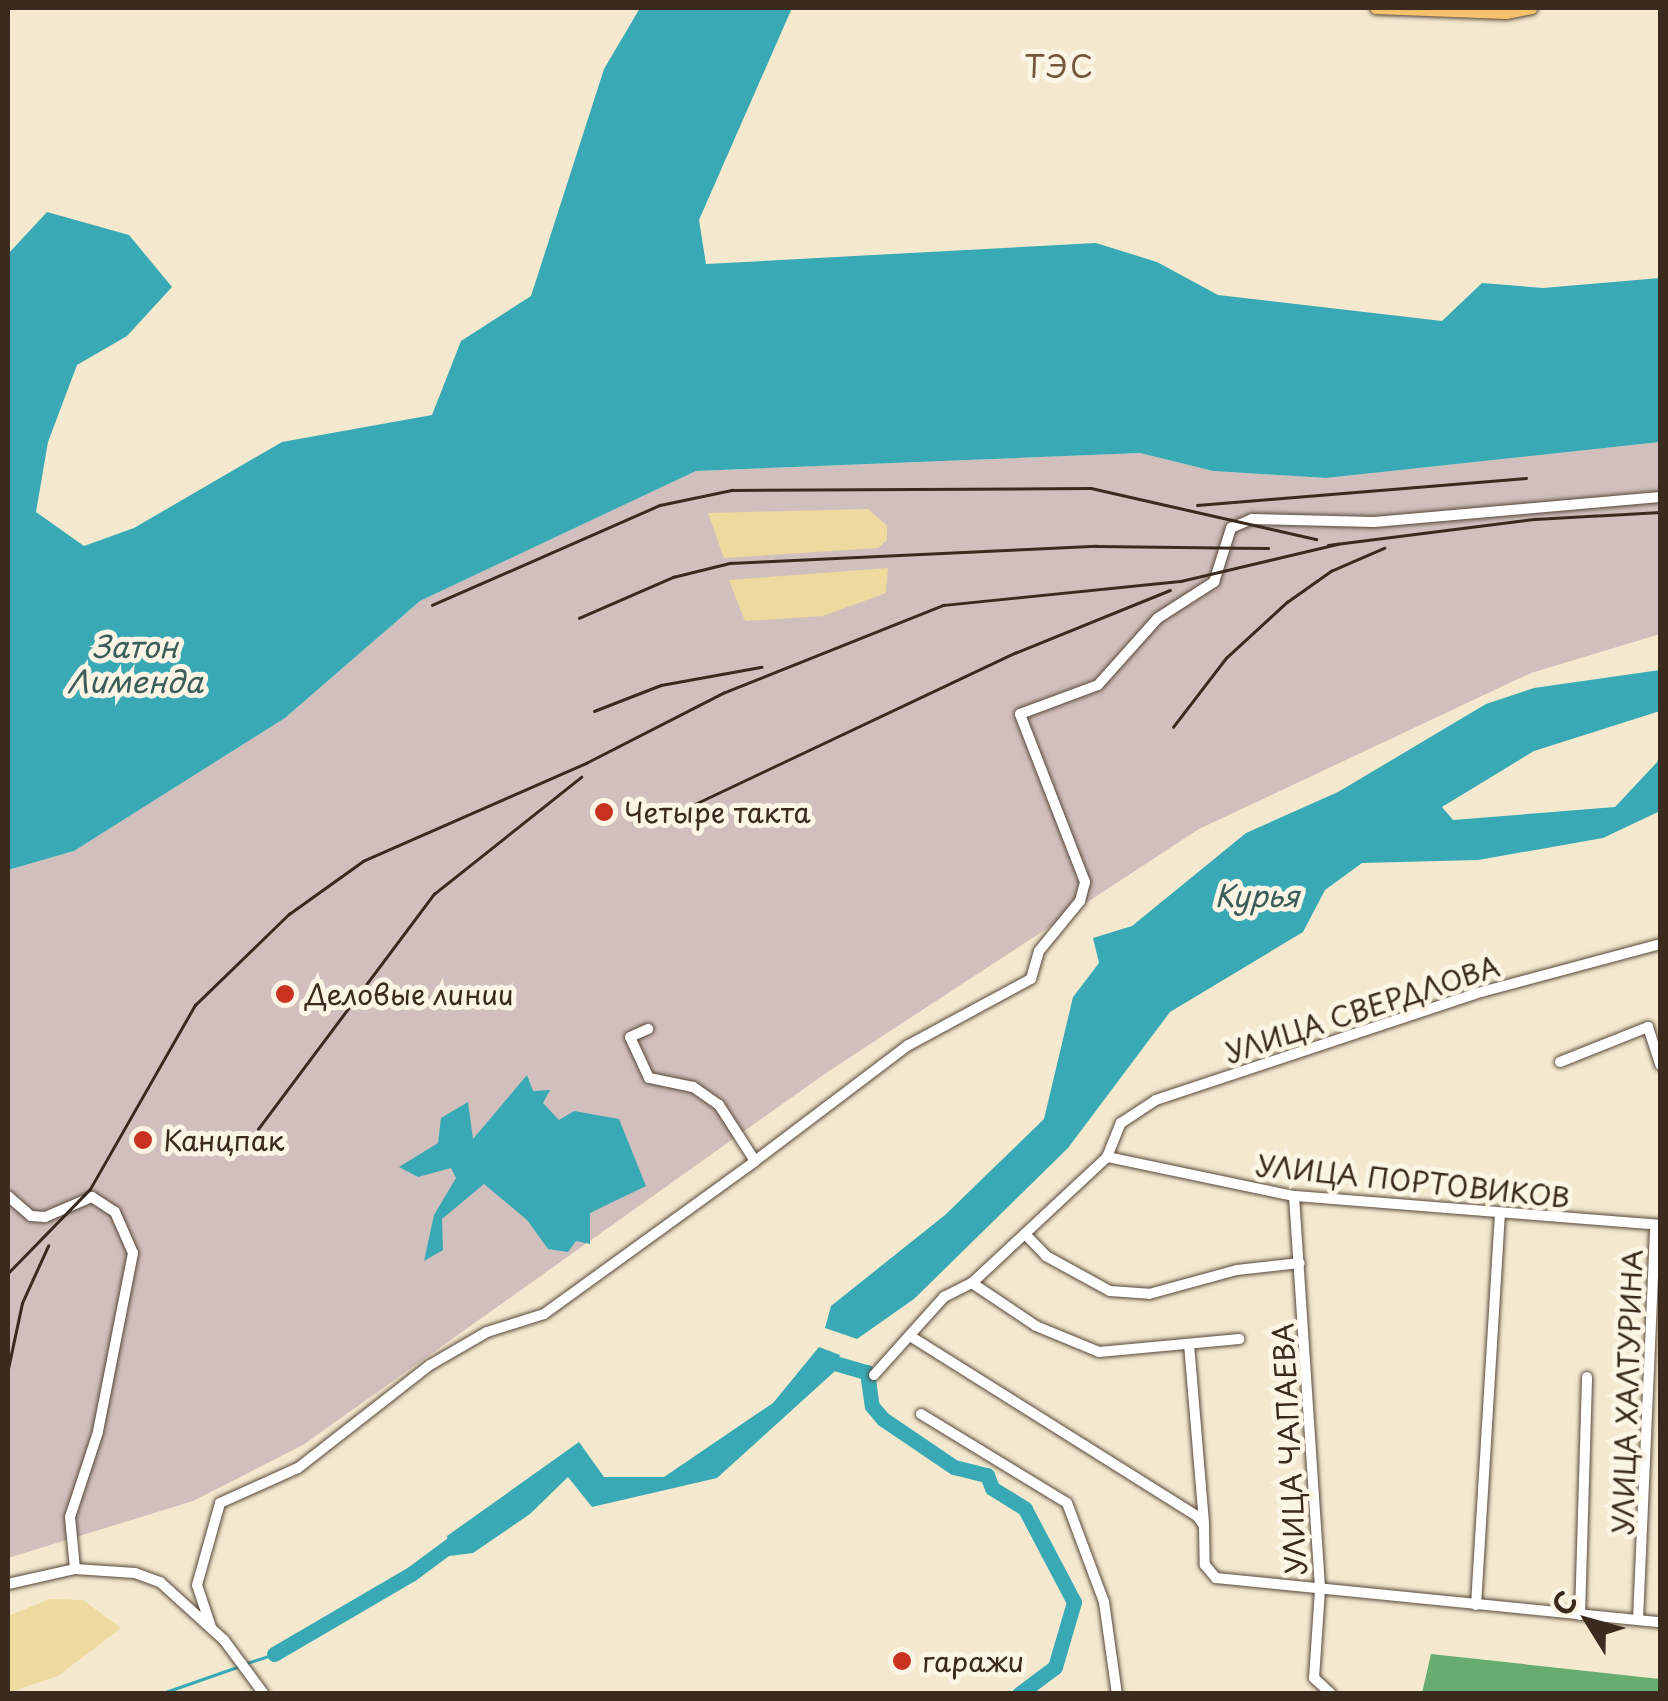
<!DOCTYPE html>
<meta charset="utf-8">
<style>
body{margin:0}
#map{position:relative;width:1668px;height:1701px;overflow:hidden;background:#f4e9cf;font-family:"Playpen Sans",sans-serif}
div>[style]{position:absolute}
.industrial>*{inset:0;background:#d1bfbd}
.forest>*{inset:0;background:#67ac71}
.sand>*{inset:0;background:#eeda9e}
.water>*{inset:0;background:#39aab5}
.stream>*{height:2.5px;margin:-1.25px;padding:0 1.25px;transform-origin:1.25px;border-radius:1.25px;background:#39aab5}
.river>*{height:15px;margin:-7.5px;padding:0 7.5px;transform-origin:7.5px;border-radius:7.5px;background:#39aab5}
.roads{filter:drop-shadow(0 0 2px #574739) drop-shadow(0 0 2px #574739)}
.minor>*{height:10px;margin:-5px;padding:0 5px;transform-origin:5px;border-radius:5px;background:#fff}
.major>*{height:12px;margin:-6px;padding:0 6px;transform-origin:6px;border-radius:6px;background:#f5c16b}
.rail>*{height:2.5px;margin:-1.25px;padding:0 1.25px;transform-origin:1.25px;border-radius:1.25px;background:#3b2a1e}
.dots>*{width:28px;height:28px;translate:-50% -50%;box-sizing:border-box;border:5px solid #fcf5e5;border-radius:50%}
span{translate:-50% -50%;white-space:nowrap;text-align:center;line-height:1.15;-webkit-text-stroke:10px #fcf5e5;paint-order:stroke}
.poi-label{font-size:28px;color:#3b2a1e}
.left{translate:0 -50%;text-align:left}
.street-label{font-size:28px;color:#3b2a1e}
.neighbourhood-label{font-size:30px;color:#75553e;letter-spacing:2.5px}
.water-label{font-size:30px;color:#3a5d5a;font-style:italic}
.frame{position:absolute;inset:0;border:10px solid #3b2a1e;pointer-events:none}
.north{position:absolute;left:1538px;top:1571px;width:100px;height:100px;-webkit-text-stroke:8px #fcf5e5;paint-order:stroke;rotate:307deg;font-size:28px;font-weight:700;line-height:40px;text-align:center;color:#3b2a1e}
.north::after{content:'';display:block;margin:auto;width:35px;height:45px;background:#3b2a1e;clip-path:polygon(50% 0,100% 100%,50% 72%,0 100%)}
</style>
<div id="map">
<div class="industrial">
<i style="clip-path:polygon(1660px 442px,1660px 634px,1531px 673px,1199px 829px,826px 1073px,303px 1445px,193px 1501px,8px 1558px,8px 870px,74px 851px,285px 718px,420px 601px,696px 471px,1140px 453px,1213px 471px,1326px 478px)"></i>
</div>
<div class="forest">
<i style="clip-path:polygon(1431px 1654px,1660px 1679px,1660px 1693px,1422px 1693px)"></i>
</div>
<div class="sand">
<i style="clip-path:polygon(868px 509px,887px 526px,887px 540px,878px 548px,724px 558px,708px 513px)"></i>
<i style="clip-path:polygon(888px 568px,886px 593px,823px 616px,745px 621px,729px 580px)"></i>
<i style="clip-path:polygon(50px 1599px,83px 1600px,121px 1628px,58px 1676px,8px 1693px,8px 1616px)"></i>
</div>
<div class="water">
<i style="clip-path:polygon(640px 8px,792px 8px,699px 220px,706px 264px,1096px 243px,1157px 262px,1218px 295px,1442px 321px,1482px 283px,1543px 288px,1660px 278px,1660px 442px,1326px 478px,1213px 471px,1140px 453px,696px 471px,420px 601px,285px 718px,74px 851px,8px 870px,8px 254px,47px 212px,129px 235px,172px 287px,127px 336px,77px 365px,48px 442px,36px 512px,84px 546px,134px 528px,282px 442px,432px 415px,461px 341px,531px 296px,604px 69px)"></i>
<i style="clip-path:polygon(1660px 670px,1660px 711px,1534px 751px,1442px 807px,1453px 820px,1615px 807px,1660px 759px,1660px 811px,1603px 838px,1478px 860px,1362px 863px,1325px 890px,1303px 932px,1170px 1012px,1068px 1148px,914px 1299px,857px 1339px,825px 1328px,831px 1306px,945px 1215px,1044px 1119px,1073px 997px,1099px 963px,1093px 938px,1132px 926px,1246px 833px,1338px 792px,1486px 704px,1534px 688px)"></i>
<i style="clip-path:polygon(527px 1075px,533px 1091px,550px 1090px,543px 1103px,559px 1120px,574px 1111px,619px 1119px,646px 1186px,590px 1213px,590px 1244px,576px 1241px,568px 1252px,548px 1249px,527px 1220px,484px 1184px,442px 1219px,443px 1250px,424px 1261px,434px 1215px,456px 1178px,451px 1168px,418px 1177px,399px 1167px,438px 1143px,441px 1118px,468px 1102px,473px 1139px)"></i>
<i style="clip-path:polygon(819px 1347px,840px 1355px,834px 1372px,717px 1478px,592px 1507px,568px 1477px,530px 1514px,473px 1553px,449px 1556px,447px 1536px,579px 1442px,604px 1477px,664px 1477px,773px 1403px)"></i>
</div>
<div class="stream">
<i style="left:247px;top:1663px;width:28px;rotate:-18deg"></i>
<i style="left:160px;top:1694px;width:85px;rotate:-19.3deg"></i>
</div>
<div class="river">
<i style="left:823px;top:1369px;width:11px;rotate:-41deg"></i>
<i style="left:831px;top:1362px;width:37px;rotate:16deg"></i>
<i style="left:867px;top:1372px;width:34px;rotate:82deg"></i>
<i style="left:872px;top:1406px;width:17px;rotate:50deg"></i>
<i style="left:883px;top:1419px;width:86px;rotate:34.1deg"></i>
<i style="left:954px;top:1467px;width:34px;rotate:14deg"></i>
<i style="left:987px;top:1475px;width:14px;rotate:69deg"></i>
<i style="left:992px;top:1488px;width:39px;rotate:32deg"></i>
<i style="left:1025px;top:1509px;width:105px;rotate:62.2deg"></i>
<i style="left:1074px;top:1602px;width:68px;rotate:106.3deg"></i>
<i style="left:1055px;top:1667px;width:45px;rotate:143.1deg"></i>
<i style="left:274px;top:1654px;width:159px;rotate:-30.3deg"></i>
<i style="left:411px;top:1574px;width:62px;rotate:-36.5deg"></i>
</div>
<div class="roads">
<div class="minor">
<i style="left:1560px;top:1062px;width:95px;rotate:-21.7deg"></i>
<i style="left:1648px;top:1027px;width:40px;rotate:72deg"></i>
<i style="left:1107px;top:1157px;width:191px;rotate:11.8deg"></i>
<i style="left:1294px;top:1196px;width:367px;rotate:4.5deg"></i>
<i style="left:755px;top:1161px;width:191px;rotate:-37.1deg"></i>
<i style="left:907px;top:1046px;width:141px;rotate:-28.4deg"></i>
<i style="left:1031px;top:979px;width:29px;rotate:-74deg"></i>
<i style="left:1039px;top:951px;width:65px;rotate:-50.6deg"></i>
<i style="left:1080px;top:901px;width:20px;rotate:-75deg"></i>
<i style="left:1085px;top:882px;width:180px;rotate:-111.2deg"></i>
<i style="left:1020px;top:714px;width:83px;rotate:-20.4deg"></i>
<i style="left:1098px;top:685px;width:90px;rotate:-48.2deg"></i>
<i style="left:1158px;top:618px;width:67px;rotate:-32.7deg"></i>
<i style="left:1214px;top:582px;width:57px;rotate:-72.5deg"></i>
<i style="left:1231px;top:528px;width:23px;rotate:-23deg"></i>
<i style="left:1252px;top:519px;width:122px;rotate:1.4deg"></i>
<i style="left:1374px;top:522px;width:287px;rotate:-5deg"></i>
<i style="left:8px;top:1196px;width:30px;rotate:41deg"></i>
<i style="left:31px;top:1216px;width:14px;rotate:4deg"></i>
<i style="left:45px;top:1217px;width:51px;rotate:-23.1deg"></i>
<i style="left:92px;top:1197px;width:27px;rotate:33deg"></i>
<i style="left:115px;top:1212px;width:45px;rotate:66.3deg"></i>
<i style="left:133px;top:1253px;width:182px;rotate:101.1deg"></i>
<i style="left:98px;top:1432px;width:89px;rotate:108.2deg"></i>
<i style="left:70px;top:1517px;width:52px;rotate:84.5deg"></i>
<i style="left:1294px;top:1196px;width:395px;rotate:86.2deg"></i>
<i style="left:1320px;top:1590px;width:88px;rotate:93.9deg"></i>
<i style="left:1314px;top:1678px;width:23px;rotate:43deg"></i>
<i style="left:1025px;top:1234px;width:30px;rotate:46deg"></i>
<i style="left:1046px;top:1256px;width:73px;rotate:28.7deg"></i>
<i style="left:1110px;top:1291px;width:39px;rotate:4deg"></i>
<i style="left:1149px;top:1294px;width:91px;rotate:-15.3deg"></i>
<i style="left:1237px;top:1270px;width:63px;rotate:-6.3deg"></i>
<i style="left:972px;top:1283px;width:77px;rotate:33.9deg"></i>
<i style="left:1036px;top:1326px;width:68px;rotate:22.4deg"></i>
<i style="left:1099px;top:1352px;width:141px;rotate:-5.3deg"></i>
<i style="left:910px;top:1336px;width:340px;rotate:32.1deg"></i>
<i style="left:1198px;top:1517px;width:11px;rotate:56deg"></i>
<i style="left:1204px;top:1526px;width:39px;rotate:89deg"></i>
<i style="left:1205px;top:1565px;width:17px;rotate:50deg"></i>
<i style="left:1216px;top:1578px;width:446px;rotate:5.7deg"></i>
<i style="left:1189px;top:1344px;width:179px;rotate:85.2deg"></i>
<i style="left:874px;top:1375px;width:105px;rotate:-48.1deg"></i>
<i style="left:944px;top:1297px;width:31px;rotate:-27deg"></i>
<i style="left:972px;top:1283px;width:185px;rotate:-43deg"></i>
<i style="left:1107px;top:1157px;width:37px;rotate:-68deg"></i>
<i style="left:1121px;top:1123px;width:42px;rotate:-33.3deg"></i>
<i style="left:1156px;top:1100px;width:335px;rotate:-18.4deg"></i>
<i style="left:1474px;top:994px;width:193px;rotate:-15deg"></i>
<i style="left:921px;top:1414px;width:171px;rotate:31.4deg"></i>
<i style="left:1067px;top:1503px;width:106px;rotate:69.5deg"></i>
<i style="left:1104px;top:1602px;width:93px;rotate:82deg"></i>
<i style="left:8px;top:1584px;width:69px;rotate:-12.6deg"></i>
<i style="left:75px;top:1569px;width:60px;rotate:3.8deg"></i>
<i style="left:135px;top:1573px;width:27px;rotate:20deg"></i>
<i style="left:160px;top:1582px;width:86px;rotate:42.2deg"></i>
<i style="left:224px;top:1640px;width:67px;rotate:53.5deg"></i>
<i style="left:1476px;top:1605px;width:390px;rotate:-86.5deg"></i>
<i style="left:1580px;top:1615px;width:238px;rotate:-88.3deg"></i>
<i style="left:1638px;top:1620px;width:395px;rotate:-87.5deg"></i>
<i style="left:211px;top:1627px;width:44px;rotate:-108.4deg"></i>
<i style="left:197px;top:1585px;width:85px;rotate:-74.3deg"></i>
<i style="left:220px;top:1503px;width:85px;rotate:-24.2deg"></i>
<i style="left:298px;top:1468px;width:167px;rotate:-38deg"></i>
<i style="left:430px;top:1365px;width:66px;rotate:-30.1deg"></i>
<i style="left:487px;top:1332px;width:60px;rotate:-17.5deg"></i>
<i style="left:544px;top:1314px;width:261px;rotate:-35.9deg"></i>
<i style="left:755px;top:1161px;width:67px;rotate:-122.7deg"></i>
<i style="left:719px;top:1105px;width:32px;rotate:-145deg"></i>
<i style="left:693px;top:1087px;width:45px;rotate:-168.4deg"></i>
<i style="left:649px;top:1078px;width:45px;rotate:-114.9deg"></i>
<i style="left:630px;top:1037px;width:20px;rotate:-24deg"></i>
</div>
<div class="major">
<i style="left:1376px;top:8px;width:130px;rotate:2.2deg"></i>
<i style="left:1506px;top:13px;width:26px;rotate:-11deg"></i>
</div>
</div>
<div class="rail">
<i style="left:1197px;top:505px;width:330px;rotate:-4.7deg"></i>
<i style="left:1328px;top:545px;width:209px;rotate:-7.2deg"></i>
<i style="left:1535px;top:519px;width:125px;rotate:-3.2deg"></i>
<i style="left:432px;top:605px;width:249px;rotate:-23.7deg"></i>
<i style="left:660px;top:505px;width:74px;rotate:-11.8deg"></i>
<i style="left:732px;top:490px;width:359px;rotate:-0.3deg"></i>
<i style="left:1091px;top:488px;width:231px;rotate:12.8deg"></i>
<i style="left:579px;top:618px;width:103px;rotate:-23.6deg"></i>
<i style="left:673px;top:577px;width:59px;rotate:-13.8deg"></i>
<i style="left:730px;top:563px;width:366px;rotate:-2.7deg"></i>
<i style="left:1096px;top:546px;width:172px;rotate:0.7deg"></i>
<i style="left:594px;top:711px;width:72px;rotate:-21.2deg"></i>
<i style="left:661px;top:685px;width:102px;rotate:-10.2deg"></i>
<i style="left:1173px;top:727px;width:87px;rotate:-52.5deg"></i>
<i style="left:1226px;top:658px;width:83px;rotate:-42.6deg"></i>
<i style="left:1287px;top:602px;width:54px;rotate:-35.2deg"></i>
<i style="left:1331px;top:571px;width:58px;rotate:-23.5deg"></i>
<i style="left:695px;top:804px;width:354px;rotate:-25.3deg"></i>
<i style="left:1015px;top:653px;width:167px;rotate:-22.1deg"></i>
<i style="left:258px;top:1129px;width:294px;rotate:-53.2deg"></i>
<i style="left:434px;top:894px;width:188px;rotate:-38.5deg"></i>
<i style="left:8px;top:1273px;width:117px;rotate:-45.7deg"></i>
<i style="left:90px;top:1189px;width:212px;rotate:-60.3deg"></i>
<i style="left:195px;top:1005px;width:131px;rotate:-44.1deg"></i>
<i style="left:289px;top:914px;width:91px;rotate:-35.6deg"></i>
<i style="left:363px;top:861px;width:244px;rotate:-23.7deg"></i>
<i style="left:586px;top:763px;width:154px;rotate:-27.1deg"></i>
<i style="left:723px;top:693px;width:237px;rotate:-21.8deg"></i>
<i style="left:943px;top:605px;width:239px;rotate:-5.8deg"></i>
<i style="left:1181px;top:581px;width:161px;rotate:-13.3deg"></i>
<i style="left:8px;top:1369px;width:67px;rotate:-78deg"></i>
<i style="left:22px;top:1303px;width:63px;rotate:-65.5deg"></i>
</div>
<div class="dots">
<i style="left:604px;top:812px;background:#c8321e"></i>
<i style="left:285px;top:994px;background:#c8321e"></i>
<i style="left:143px;top:1140px;background:#c8321e"></i>
<i style="left:902px;top:1661px;background:#c8321e"></i>
</div>
<div class="poi-label">
<span class="left" style="left:624px;top:812px">Четыре такта</span>
<span class="left" style="left:305px;top:994px">Деловые линии</span>
<span class="left" style="left:163px;top:1140px">Канцпак</span>
<span class="left" style="left:922px;top:1661px">гаражи</span>
</div>
<div class="street-label">
<span style="left:1362px;top:1009px;rotate:-18deg">УЛИЦА СВЕРДЛОВА</span>
<span style="left:1413px;top:1181px;rotate:6deg">УЛИЦА ПОРТОВИКОВ</span>
<span style="left:1627px;top:1392px;rotate:-88deg">УЛИЦА ХАЛТУРИНА</span>
<span style="left:1289px;top:1449px;rotate:-93deg">УЛИЦА ЧАПАЕВА</span>
</div>
<div class="neighbourhood-label">
<span style="left:1060px;top:66px">ТЭС</span>
</div>
<div class="water-label">
<span style="left:135px;top:663px">Затон<br>Лименда</span>
<span style="left:1257px;top:895px">Курья</span>
</div>
<div class="frame"></div>
<div class="north">С</div>
</div>
